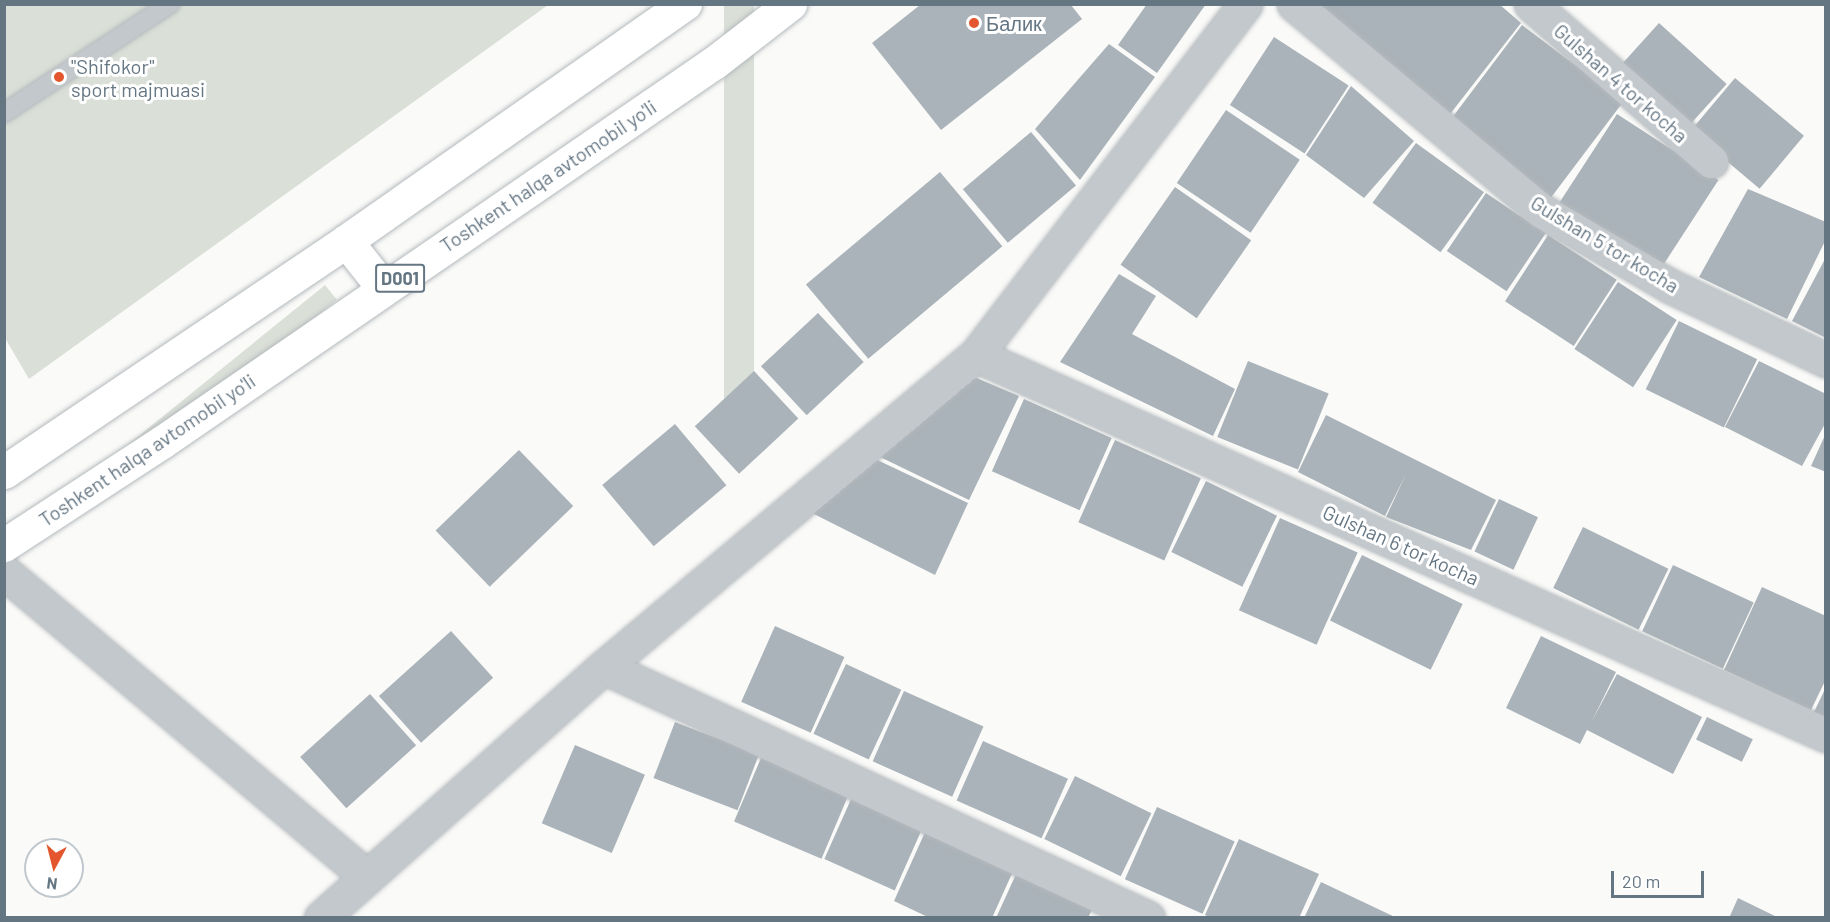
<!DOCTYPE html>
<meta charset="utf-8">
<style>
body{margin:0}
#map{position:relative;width:1830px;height:922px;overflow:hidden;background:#fafaf8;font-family:Barlow,sans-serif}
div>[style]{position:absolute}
.green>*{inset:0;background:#dadfd7;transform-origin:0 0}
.building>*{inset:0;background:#aab3b9;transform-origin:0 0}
.roads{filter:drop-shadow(0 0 2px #b4b9bd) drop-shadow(0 0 2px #b4b9bd)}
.lane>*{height:18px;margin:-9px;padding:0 9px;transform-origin:9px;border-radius:9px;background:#c3c8cc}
.street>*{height:33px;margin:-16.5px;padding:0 16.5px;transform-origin:16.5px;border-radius:16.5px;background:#c3c8cc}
.highway>*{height:33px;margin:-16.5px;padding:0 16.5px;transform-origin:16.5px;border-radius:16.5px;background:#fff}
.dots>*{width:16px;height:16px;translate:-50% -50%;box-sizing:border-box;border:3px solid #fff;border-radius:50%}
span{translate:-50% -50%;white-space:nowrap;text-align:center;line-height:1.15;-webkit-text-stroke:6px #fff;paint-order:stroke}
.shield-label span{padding:2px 4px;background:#fff;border:2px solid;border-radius:4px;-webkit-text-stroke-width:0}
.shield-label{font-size:18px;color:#657683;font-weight:700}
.poi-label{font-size:20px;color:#657683}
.left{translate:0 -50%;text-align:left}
.street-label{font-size:20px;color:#657683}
.frame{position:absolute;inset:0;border:6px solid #657683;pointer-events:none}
.north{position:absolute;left:24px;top:838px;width:60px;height:60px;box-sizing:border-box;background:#fff;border:2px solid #c1c8cd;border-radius:50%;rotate:187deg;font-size:16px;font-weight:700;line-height:24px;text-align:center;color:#657683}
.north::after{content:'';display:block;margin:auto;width:21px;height:27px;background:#e4572e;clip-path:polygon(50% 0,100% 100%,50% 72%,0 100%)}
.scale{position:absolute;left:1611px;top:871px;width:93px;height:27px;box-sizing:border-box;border:3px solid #657683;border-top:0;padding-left:8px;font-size:18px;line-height:21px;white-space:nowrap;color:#657683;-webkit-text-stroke:4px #fff;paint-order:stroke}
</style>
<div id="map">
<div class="green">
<i style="clip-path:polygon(4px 5px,548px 5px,29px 379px,5px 338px)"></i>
<i style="left:724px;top:5px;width:30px;height:414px"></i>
<i style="left:325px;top:285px;width:19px;height:384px;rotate:51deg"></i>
</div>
<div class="building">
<i style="clip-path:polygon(1147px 4px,1206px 4px,1157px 73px,1118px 45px)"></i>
<i style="clip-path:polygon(1309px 4px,1499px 4px,1521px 23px,1447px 118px)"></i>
<i style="clip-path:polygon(920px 5px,1071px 5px,1082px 19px,941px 130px,872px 43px)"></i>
<i style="left:1659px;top:23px;width:91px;height:58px;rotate:42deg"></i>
<i style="left:1522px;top:25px;width:127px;height:120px;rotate:37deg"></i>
<i style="left:1274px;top:37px;width:89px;height:81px;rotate:33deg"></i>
<i style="clip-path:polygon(1109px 44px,1155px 77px,1080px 180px,1035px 129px)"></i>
<i style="left:1735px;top:78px;width:90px;height:69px;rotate:40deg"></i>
<i style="clip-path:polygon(1351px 86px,1414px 141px,1364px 198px,1306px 155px)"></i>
<i style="left:1226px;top:110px;width:89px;height:88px;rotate:34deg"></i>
<i style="left:1617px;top:114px;width:121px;height:108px;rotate:33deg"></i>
<i style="left:1031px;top:132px;width:70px;height:89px;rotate:50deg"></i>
<i style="left:1416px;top:143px;width:84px;height:74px;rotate:36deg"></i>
<i style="left:940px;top:172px;width:97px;height:175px;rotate:50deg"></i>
<i style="left:1175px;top:187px;width:93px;height:95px;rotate:35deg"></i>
<i style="clip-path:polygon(1748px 189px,1826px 222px,1826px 239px,1787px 319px,1699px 277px)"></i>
<i style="left:1486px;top:193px;width:72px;height:70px;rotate:34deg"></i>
<i style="left:1548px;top:235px;width:82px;height:79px;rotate:33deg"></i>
<i style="clip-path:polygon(1826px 257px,1826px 338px,1792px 321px)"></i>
<i style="clip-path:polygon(1119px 274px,1156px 296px,1132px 334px,1235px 389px,1213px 436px,1060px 362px)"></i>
<i style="left:1618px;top:282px;width:70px;height:80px;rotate:33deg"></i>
<i style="left:818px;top:313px;width:67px;height:78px;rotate:47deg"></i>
<i style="left:1679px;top:321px;width:87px;height:76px;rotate:26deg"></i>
<i style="left:1248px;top:361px;width:87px;height:82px;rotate:22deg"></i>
<i style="clip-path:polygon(1759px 361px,1826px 394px,1826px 422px,1802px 466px,1725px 427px)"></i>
<i style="left:754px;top:371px;width:65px;height:81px;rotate:47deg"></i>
<i style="clip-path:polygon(967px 374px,1019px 396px,969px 500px,876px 455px)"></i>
<i style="left:1024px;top:399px;width:96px;height:79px;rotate:24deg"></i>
<i style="clip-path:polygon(1326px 415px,1496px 500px,1471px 550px,1386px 517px,1406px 474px,1385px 516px,1298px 472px)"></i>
<i style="left:675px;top:424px;width:80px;height:95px;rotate:50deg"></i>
<i style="clip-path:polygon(1826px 433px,1826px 472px,1811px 466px)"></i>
<i style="left:1115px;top:440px;width:94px;height:90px;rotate:24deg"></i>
<i style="left:519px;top:450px;width:78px;height:116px;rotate:46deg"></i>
<i style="clip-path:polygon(871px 457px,968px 503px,935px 575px,810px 512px)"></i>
<i style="left:1206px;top:481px;width:79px;height:79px;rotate:26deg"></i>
<i style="left:1499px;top:499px;width:43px;height:58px;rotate:25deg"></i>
<i style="left:1280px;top:518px;width:85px;height:101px;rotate:24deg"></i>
<i style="left:1583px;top:527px;width:95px;height:68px;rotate:26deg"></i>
<i style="left:1362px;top:555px;width:112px;height:73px;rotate:26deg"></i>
<i style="left:1673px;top:565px;width:89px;height:73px;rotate:25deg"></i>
<i style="clip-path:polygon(1762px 587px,1826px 616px,1826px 679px,1811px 710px,1724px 670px)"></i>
<i style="left:775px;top:626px;width:76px;height:83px;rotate:24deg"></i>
<i style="left:451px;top:631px;width:63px;height:97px;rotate:48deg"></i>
<i style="clip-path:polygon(1541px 636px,1616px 672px,1592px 721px,1617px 674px,1702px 717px,1673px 774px,1587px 730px,1580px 744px,1506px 708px)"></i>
<i style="left:846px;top:664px;width:61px;height:77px;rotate:25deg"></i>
<i style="clip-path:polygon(1826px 687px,1826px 717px,1814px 712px)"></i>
<i style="left:904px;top:691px;width:87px;height:77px;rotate:24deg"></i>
<i style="left:370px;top:694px;width:69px;height:94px;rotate:48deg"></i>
<i style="left:1707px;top:717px;width:51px;height:25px;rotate:26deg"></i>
<i style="left:675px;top:722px;width:90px;height:60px;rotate:21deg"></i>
<i style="left:983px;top:741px;width:93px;height:65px;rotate:24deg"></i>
<i style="left:575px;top:745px;width:76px;height:85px;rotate:23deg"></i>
<i style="left:761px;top:758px;width:95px;height:69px;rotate:23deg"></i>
<i style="left:1075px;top:776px;width:85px;height:70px;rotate:26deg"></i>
<i style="left:852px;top:797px;width:77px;height:68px;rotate:24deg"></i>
<i style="left:1157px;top:807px;width:85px;height:79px;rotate:24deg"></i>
<i style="clip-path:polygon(926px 830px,1014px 869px,992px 918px,930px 918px,894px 901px)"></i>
<i style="clip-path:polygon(1239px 839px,1319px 874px,1299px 918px,1211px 918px,1205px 915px)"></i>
<i style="clip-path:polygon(1017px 872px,1093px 907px,1088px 918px,996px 918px)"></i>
<i style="clip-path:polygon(1321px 882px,1397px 918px,1304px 918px)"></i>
<i style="clip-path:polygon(1738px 898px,1779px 918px,1729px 918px)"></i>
</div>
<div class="roads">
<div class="lane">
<i style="left:4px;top:113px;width:199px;rotate:-33.3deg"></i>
</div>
<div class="street">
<i style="left:1294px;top:4px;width:323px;rotate:39.9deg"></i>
<i style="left:1542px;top:211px;width:148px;rotate:30.4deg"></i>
<i style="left:1670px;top:286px;width:173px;rotate:25.4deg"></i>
<i style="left:1531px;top:4px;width:239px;rotate:41.1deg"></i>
<i style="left:976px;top:355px;width:931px;rotate:24.09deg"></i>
<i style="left:4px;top:572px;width:474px;rotate:40deg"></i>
<i style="left:604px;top:667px;width:599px;rotate:24.77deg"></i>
<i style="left:321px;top:918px;width:378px;rotate:-41.6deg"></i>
<i style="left:604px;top:667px;width:486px;rotate:-40deg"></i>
<i style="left:976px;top:355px;width:442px;rotate:-52.5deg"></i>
</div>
<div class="highway">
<i style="left:346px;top:241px;width:61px;rotate:51.6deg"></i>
<i style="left:4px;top:472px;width:413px;rotate:-34deg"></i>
<i style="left:346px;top:241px;width:414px;rotate:-35deg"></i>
<i style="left:4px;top:545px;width:189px;rotate:-33.1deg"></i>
<i style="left:162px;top:442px;width:671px;rotate:-34.5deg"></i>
<i style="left:715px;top:62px;width:95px;rotate:-37.7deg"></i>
</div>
</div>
<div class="dots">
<i style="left:974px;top:23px;background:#e4572e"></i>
<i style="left:59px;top:77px;background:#e4572e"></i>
</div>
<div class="shield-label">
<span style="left:400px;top:278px">D001</span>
</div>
<div class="poi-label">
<span class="left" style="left:986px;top:23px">Балик</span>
<span class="left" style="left:71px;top:78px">"Shifokor"<br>sport majmuasi</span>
</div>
<div class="street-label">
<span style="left:1621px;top:83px;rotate:41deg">Gulshan 4 tor kocha</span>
<span style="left:548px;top:176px;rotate:-34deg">Toshkent halqa avtomobil yo'li</span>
<span style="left:1605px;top:244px;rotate:31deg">Gulshan 5 tor kocha</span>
<span style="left:147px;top:450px;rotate:-34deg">Toshkent halqa avtomobil yo'li</span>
<span style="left:1401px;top:545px;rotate:24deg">Gulshan 6 tor kocha</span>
</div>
<div class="frame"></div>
<div class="north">N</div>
<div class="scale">20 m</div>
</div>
